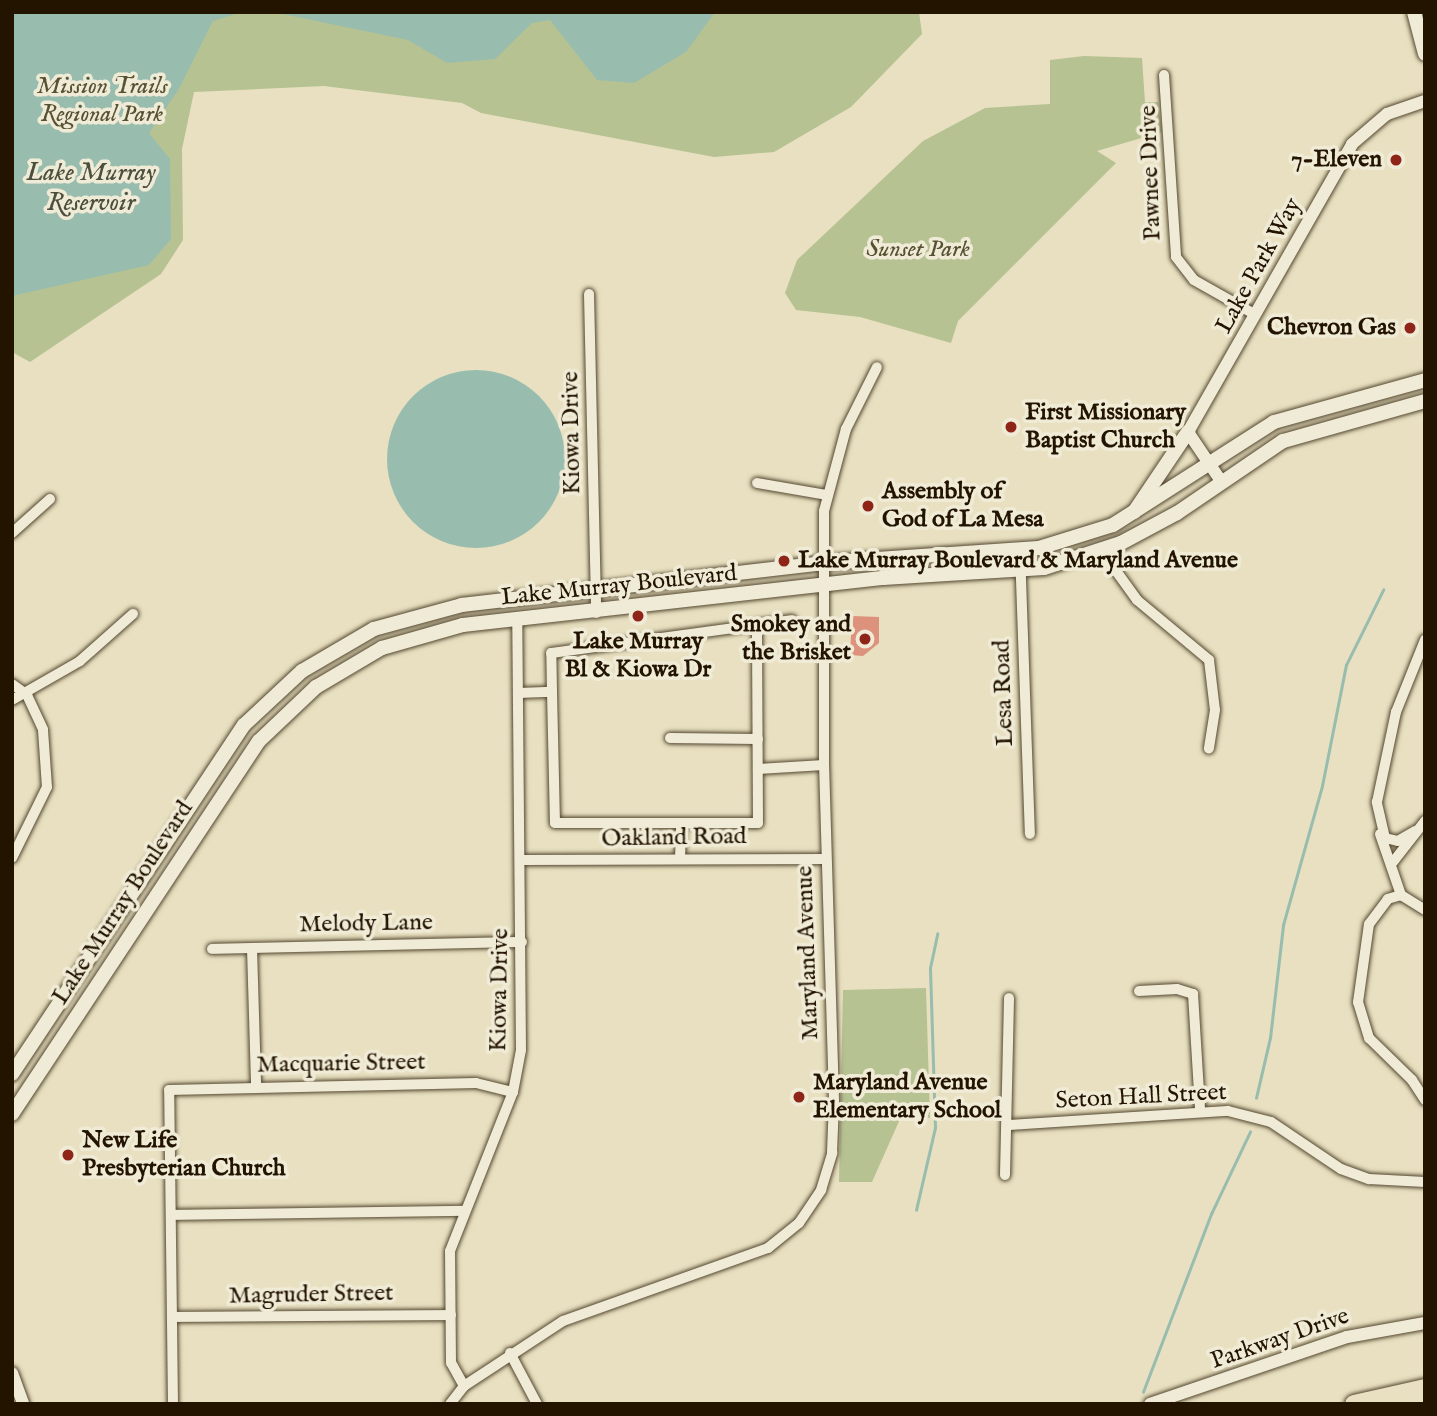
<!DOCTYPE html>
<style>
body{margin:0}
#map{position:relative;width:1437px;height:1416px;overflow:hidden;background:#e8e0c0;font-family:"IM FELL English",serif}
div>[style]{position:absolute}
.green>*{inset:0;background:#b6c292}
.water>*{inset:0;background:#98bdaf}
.round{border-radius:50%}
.stream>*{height:2.5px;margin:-1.25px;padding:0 1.25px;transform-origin:1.25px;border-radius:1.25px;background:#98bdaf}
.building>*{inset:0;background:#dc927d}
.roads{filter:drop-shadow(0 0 2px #544730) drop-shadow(0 0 2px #544730)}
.minor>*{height:10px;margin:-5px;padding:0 5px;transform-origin:5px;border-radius:5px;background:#f0ebd6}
.tertiary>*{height:12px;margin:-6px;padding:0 6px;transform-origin:6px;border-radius:6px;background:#f0ebd6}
.secondary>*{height:14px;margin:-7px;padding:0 7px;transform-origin:7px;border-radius:7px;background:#f0ebd6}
.motorway>*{height:18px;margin:-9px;padding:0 9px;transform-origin:9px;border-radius:9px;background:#e8e0c0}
.dots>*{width:19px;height:19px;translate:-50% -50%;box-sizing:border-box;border:4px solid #f0ebd6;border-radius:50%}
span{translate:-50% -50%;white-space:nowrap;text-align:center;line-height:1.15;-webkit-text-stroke:7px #f0ebd6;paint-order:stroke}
.park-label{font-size:24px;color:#565133;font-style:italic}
.poi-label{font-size:24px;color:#231400;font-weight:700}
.right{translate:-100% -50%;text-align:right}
.left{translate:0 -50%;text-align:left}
.street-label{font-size:24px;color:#231400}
.water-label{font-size:26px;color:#4c4f3d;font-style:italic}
.frame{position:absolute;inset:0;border:14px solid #231400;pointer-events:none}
</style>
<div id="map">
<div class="green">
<i style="clip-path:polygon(12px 12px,919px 12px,922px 34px,851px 107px,774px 152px,714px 157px,481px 113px,462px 103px,324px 86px,194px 92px,182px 149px,183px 240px,161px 274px,30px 362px,12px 352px)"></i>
<i style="clip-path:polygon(1084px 56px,1142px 58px,1145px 102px,1158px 102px,1162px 132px,1097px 151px,1116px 163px,958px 321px,951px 343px,860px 317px,796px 310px,785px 293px,797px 260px,923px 141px,985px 108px,1050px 104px,1050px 60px)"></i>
<i style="clip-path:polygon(926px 988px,930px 1118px,900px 1119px,872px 1182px,839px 1182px,843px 990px)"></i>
</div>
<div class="water">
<i style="clip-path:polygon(12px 12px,242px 12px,213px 21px,179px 89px,149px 133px,170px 159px,171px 239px,149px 265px,12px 296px)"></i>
<i style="clip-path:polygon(273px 12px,715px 12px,686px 52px,634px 83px,597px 80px,550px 20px,532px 23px,495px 59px,447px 63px,408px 40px)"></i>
<i class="round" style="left:387px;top:370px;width:178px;height:178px"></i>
</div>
<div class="stream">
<i style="left:1256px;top:1098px;width:62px;rotate:-76.9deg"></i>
<i style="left:1270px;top:1038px;width:114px;rotate:-83.4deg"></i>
<i style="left:1283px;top:925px;width:144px;rotate:-74.3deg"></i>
<i style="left:1322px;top:786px;width:123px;rotate:-78.8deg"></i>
<i style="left:1346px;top:665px;width:84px;rotate:-63.7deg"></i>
<i style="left:916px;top:1210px;width:84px;rotate:-77deg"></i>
<i style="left:935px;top:1128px;width:160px;rotate:-91.8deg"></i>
<i style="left:930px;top:968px;width:35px;rotate:-78deg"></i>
<i style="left:1143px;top:1392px;width:191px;rotate:-69.1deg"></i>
<i style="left:1211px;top:1214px;width:91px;rotate:-64.6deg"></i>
</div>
<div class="building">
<i style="clip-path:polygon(852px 616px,879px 617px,879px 643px,863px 656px,850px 655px)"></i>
</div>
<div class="roads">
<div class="minor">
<i style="left:1164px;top:75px;width:182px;rotate:86.2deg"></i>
<i style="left:1176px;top:257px;width:29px;rotate:52deg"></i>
<i style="left:1194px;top:280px;width:69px;rotate:29.5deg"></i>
<i style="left:589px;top:294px;width:319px;rotate:88.7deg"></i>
<i style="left:757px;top:483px;width:71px;rotate:9.7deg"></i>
<i style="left:12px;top:533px;width:51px;rotate:-41.8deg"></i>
<i style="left:1101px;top:550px;width:62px;rotate:54.2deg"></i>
<i style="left:1137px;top:600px;width:94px;rotate:39.8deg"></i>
<i style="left:1209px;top:660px;width:50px;rotate:83.2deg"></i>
<i style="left:1215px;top:710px;width:39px;rotate:99deg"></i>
<i style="left:1020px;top:551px;width:283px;rotate:88deg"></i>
<i style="left:12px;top:684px;width:19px;rotate:36deg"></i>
<i style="left:27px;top:695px;width:38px;rotate:65deg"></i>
<i style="left:43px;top:730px;width:57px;rotate:86deg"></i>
<i style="left:47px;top:787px;width:79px;rotate:116.2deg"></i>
<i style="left:552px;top:692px;width:131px;rotate:88.7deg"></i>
<i style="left:555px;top:823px;width:203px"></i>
<i style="left:758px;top:823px;width:198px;rotate:-90.3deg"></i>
<i style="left:518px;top:693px;width:34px;rotate:-2deg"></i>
<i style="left:552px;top:692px;width:39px;rotate:-91deg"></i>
<i style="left:551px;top:653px;width:243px;rotate:-7.8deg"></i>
<i style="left:12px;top:700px;width:78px;rotate:-29.8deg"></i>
<i style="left:80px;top:661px;width:71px;rotate:-41.6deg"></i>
<i style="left:670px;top:738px;width:88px;rotate:0.7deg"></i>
<i style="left:758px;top:769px;width:66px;rotate:-3.5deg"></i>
<i style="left:1415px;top:831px;width:20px;rotate:150deg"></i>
<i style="left:1398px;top:841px;width:13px;rotate:-167deg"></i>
<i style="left:1385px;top:838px;width:37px;rotate:-103deg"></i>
<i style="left:1377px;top:802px;width:92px;rotate:-78.1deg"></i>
<i style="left:1396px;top:712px;width:78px;rotate:-68.1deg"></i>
<i style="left:1380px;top:834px;width:65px;rotate:71deg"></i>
<i style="left:1401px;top:895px;width:28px;rotate:32deg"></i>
<i style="left:680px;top:859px;width:36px;rotate:-88deg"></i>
<i style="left:522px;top:860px;width:304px;rotate:-0.2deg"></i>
<i style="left:1393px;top:862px;width:52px;rotate:-52deg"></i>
<i style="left:1401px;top:895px;width:14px;rotate:163deg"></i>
<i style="left:1388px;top:899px;width:31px;rotate:127deg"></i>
<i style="left:1369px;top:924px;width:79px;rotate:98deg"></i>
<i style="left:1358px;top:1002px;width:38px;rotate:73deg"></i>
<i style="left:1369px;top:1038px;width:60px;rotate:44.3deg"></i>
<i style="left:1412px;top:1080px;width:24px;rotate:57deg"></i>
<i style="left:252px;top:948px;width:138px;rotate:88.3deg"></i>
<i style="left:212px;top:949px;width:310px;rotate:-1.3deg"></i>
<i style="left:1139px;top:991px;width:38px;rotate:-3deg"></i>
<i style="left:1177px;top:989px;width:17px;rotate:17deg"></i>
<i style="left:1193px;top:994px;width:116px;rotate:86.5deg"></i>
<i style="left:1009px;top:1125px;width:219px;rotate:-3.7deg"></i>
<i style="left:1228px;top:1111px;width:44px;rotate:14.3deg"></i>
<i style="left:1271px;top:1122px;width:84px;rotate:33.9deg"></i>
<i style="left:1341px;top:1169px;width:30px;rotate:20deg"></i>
<i style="left:1369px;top:1179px;width:56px;rotate:3.1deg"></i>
<i style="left:1005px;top:1175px;width:177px;rotate:-88.7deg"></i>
<i style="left:171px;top:1215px;width:292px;rotate:-0.8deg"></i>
<i style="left:172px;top:1317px;width:279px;rotate:-0.4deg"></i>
<i style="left:510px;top:1353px;width:58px;rotate:62.1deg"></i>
<i style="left:464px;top:1386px;width:26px;rotate:-119deg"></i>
<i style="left:451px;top:1363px;width:112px;rotate:-90.5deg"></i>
<i style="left:450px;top:1251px;width:171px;rotate:-68.4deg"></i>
<i style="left:513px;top:1092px;width:43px;rotate:-79.2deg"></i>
<i style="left:521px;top:1050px;width:430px;rotate:-90.5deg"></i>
<i style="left:173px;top:1404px;width:314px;rotate:-90.7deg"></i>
<i style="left:169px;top:1090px;width:307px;rotate:-1.3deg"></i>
<i style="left:476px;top:1083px;width:38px;rotate:14deg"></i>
<i style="left:450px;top:1404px;width:23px;rotate:-52deg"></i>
<i style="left:464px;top:1386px;width:118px;rotate:-33.3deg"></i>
<i style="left:563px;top:1321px;width:218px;rotate:-19.6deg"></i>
<i style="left:768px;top:1248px;width:40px;rotate:-39deg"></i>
<i style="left:799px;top:1223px;width:40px;rotate:-56deg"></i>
<i style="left:821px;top:1190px;width:39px;rotate:-73deg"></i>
<i style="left:832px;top:1153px;width:53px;rotate:-87.8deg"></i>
<i style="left:834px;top:1100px;width:335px;rotate:-91.7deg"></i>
<i style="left:824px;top:765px;width:254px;rotate:-90deg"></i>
<i style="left:824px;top:511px;width:85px;rotate:-75deg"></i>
<i style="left:846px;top:429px;width:69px;rotate:-63.4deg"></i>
</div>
<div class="tertiary">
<i style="left:1221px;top:481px;width:59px;rotate:-124deg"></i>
<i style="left:1188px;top:432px;width:331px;rotate:-60.3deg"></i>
<i style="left:1352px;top:144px;width:46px;rotate:-40.6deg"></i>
<i style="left:1387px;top:114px;width:40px;rotate:-18.9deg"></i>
<i style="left:12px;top:1373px;width:33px;rotate:70deg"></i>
<i style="left:1150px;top:1404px;width:208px;rotate:-18.8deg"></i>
<i style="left:1347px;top:1337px;width:79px;rotate:-10.2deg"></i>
</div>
<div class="secondary">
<i style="left:1414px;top:12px;width:43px;rotate:75.3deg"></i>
<i style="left:1134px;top:512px;width:97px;rotate:-56deg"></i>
<i style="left:12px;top:1074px;width:419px;rotate:-56.4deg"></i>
<i style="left:244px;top:725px;width:79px;rotate:-43deg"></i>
<i style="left:302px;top:671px;width:83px;rotate:-30.3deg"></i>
<i style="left:374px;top:629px;width:91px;rotate:-15.3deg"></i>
<i style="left:462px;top:605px;width:373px;rotate:-6.6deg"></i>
<i style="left:833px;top:562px;width:206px;rotate:-3.9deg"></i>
<i style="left:1039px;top:548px;width:77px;rotate:-17.3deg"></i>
<i style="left:1113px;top:525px;width:191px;rotate:-32.6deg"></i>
<i style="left:1274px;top:422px;width:157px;rotate:-15.5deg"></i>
<i style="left:12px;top:1114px;width:447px;rotate:-56.5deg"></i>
<i style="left:259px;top:741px;width:79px;rotate:-43.5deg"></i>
<i style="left:316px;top:687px;width:77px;rotate:-30.6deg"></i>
<i style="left:382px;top:648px;width:84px;rotate:-15.9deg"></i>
<i style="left:463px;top:625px;width:423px;rotate:-6.4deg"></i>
<i style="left:883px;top:578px;width:161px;rotate:-3.6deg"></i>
<i style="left:1044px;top:568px;width:81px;rotate:-18deg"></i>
<i style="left:1121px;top:543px;width:64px;rotate:-28.2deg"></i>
<i style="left:1177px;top:513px;width:128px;rotate:-34.2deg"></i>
<i style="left:1283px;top:441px;width:148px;rotate:-15.7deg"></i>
</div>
<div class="motorway">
<i style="left:1354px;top:1404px;width:73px;rotate:-12.7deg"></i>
<i style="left:1403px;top:1404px;width:22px;rotate:-5deg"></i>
</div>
</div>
<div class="dots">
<i style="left:1396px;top:160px;background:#8f2418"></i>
<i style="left:1410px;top:328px;background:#8f2418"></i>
<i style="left:1011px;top:427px;background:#8f2418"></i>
<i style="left:868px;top:506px;background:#8f2418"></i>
<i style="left:784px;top:561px;background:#8f2418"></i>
<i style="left:638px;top:616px;background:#8f2418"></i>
<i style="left:865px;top:639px;background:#8f2418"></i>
<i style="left:799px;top:1097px;background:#8f2418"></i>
<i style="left:68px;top:1155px;background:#8f2418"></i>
</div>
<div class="park-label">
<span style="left:102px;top:101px">Mission Trails<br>Regional Park</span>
<span style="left:918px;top:250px">Sunset Park</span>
</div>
<div class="poi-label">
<span class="right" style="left:1382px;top:160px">7-Eleven</span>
<span class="right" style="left:1396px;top:328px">Chevron Gas</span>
<span class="left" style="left:1025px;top:427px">First Missionary<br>Baptist Church</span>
<span class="left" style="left:882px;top:506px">Assembly of<br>God of La Mesa</span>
<span class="left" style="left:798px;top:561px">Lake Murray Boulevard &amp; Maryland Avenue</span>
<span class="right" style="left:851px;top:639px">Smokey and<br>the Brisket</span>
<span style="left:638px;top:656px">Lake Murray<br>Bl &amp; Kiowa Dr</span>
<span class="left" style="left:813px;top:1097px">Maryland Avenue<br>Elementary School</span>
<span class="left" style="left:82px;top:1155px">New Life<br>Presbyterian Church</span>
</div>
<div class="street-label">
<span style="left:1151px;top:173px;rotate:-92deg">Pawnee Drive</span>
<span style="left:1259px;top:266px;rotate:-61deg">Lake Park Way</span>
<span style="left:572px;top:433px;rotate:-91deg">Kiowa Drive</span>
<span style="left:619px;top:586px;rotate:-6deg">Lake Murray Boulevard</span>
<span style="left:1004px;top:693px;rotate:-92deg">Lesa Road</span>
<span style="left:674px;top:838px;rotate:-1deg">Oakland Road</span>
<span style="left:123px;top:903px;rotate:-57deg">Lake Murray Boulevard</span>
<span style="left:366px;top:924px;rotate:-1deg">Melody Lane</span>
<span style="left:808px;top:953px;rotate:-92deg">Maryland Avenue</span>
<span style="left:500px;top:990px;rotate:-89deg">Kiowa Drive</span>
<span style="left:341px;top:1064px;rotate:-1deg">Macquarie Street</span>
<span style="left:1141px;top:1097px;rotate:-3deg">Seton Hall Street</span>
<span style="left:311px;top:1295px;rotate:-1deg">Magruder Street</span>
<span style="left:1280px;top:1339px;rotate:-19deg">Parkway Drive</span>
</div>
<div class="water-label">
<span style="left:91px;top:188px">Lake Murray<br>Reservoir</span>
</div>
<div class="frame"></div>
</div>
